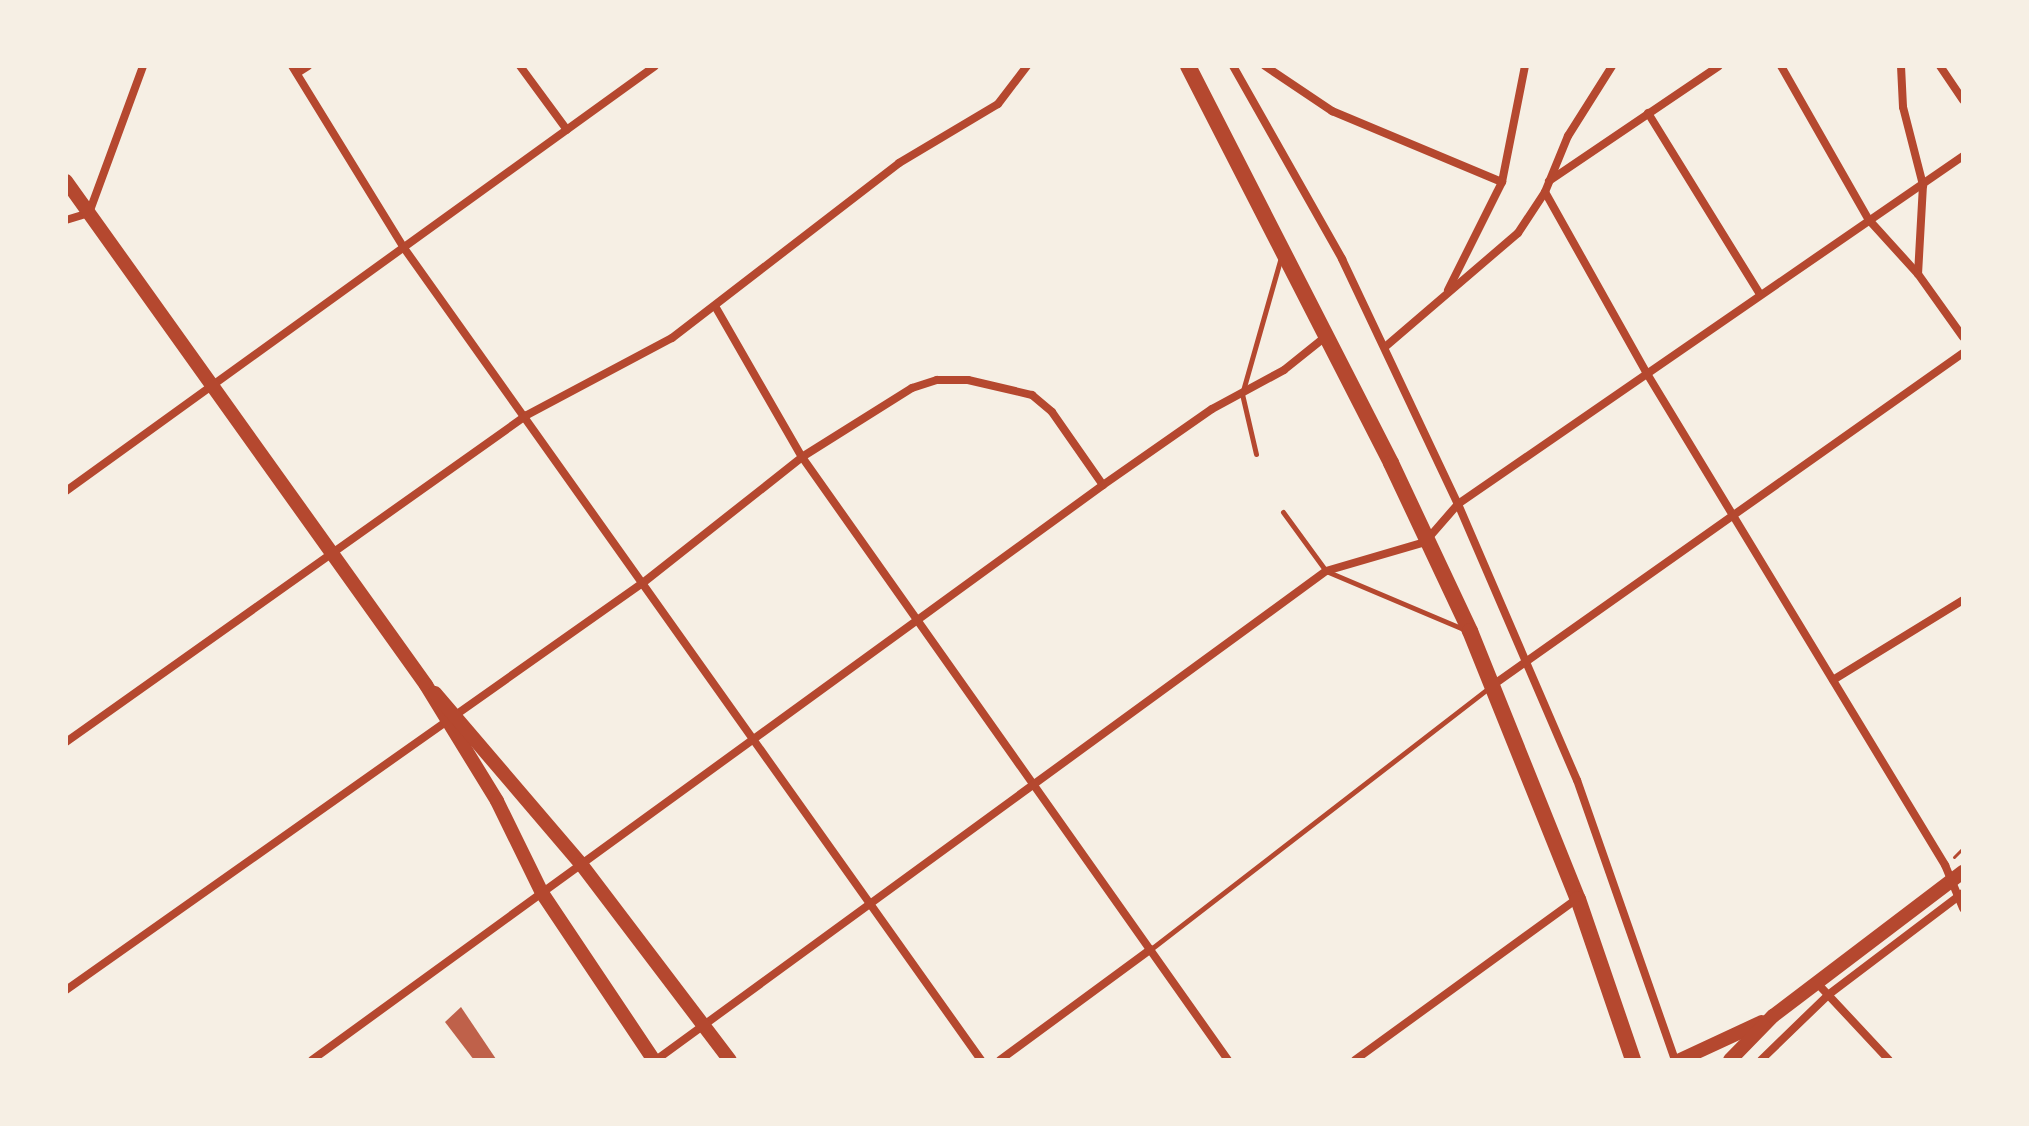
<!DOCTYPE html>
<style>
body{margin:0}
#map{position:relative;width:2029px;height:1126px;overflow:hidden;background:#f6efe4;font-family:"DejaVu Sans",sans-serif}
div>[style]{position:absolute}
.building>*{inset:0;background:#bf614a}
.path>*{height:3px;margin:-1.5px;padding:0 1.5px;transform-origin:1.5px;border-radius:1.5px;background:#b5482f}
.service>*{height:5px;margin:-2.5px;padding:0 2.5px;transform-origin:2.5px;border-radius:2.5px;background:#b5482f}
.minor>*{height:8px;margin:-4px;padding:0 4px;transform-origin:4px;border-radius:4px;background:#b5482f}
.secondary>*{height:14px;margin:-7px;padding:0 7px;transform-origin:7px;border-radius:7px;background:#b5482f}
.primary>*{height:14px;margin:-7px;padding:0 7px;transform-origin:7px;border-radius:7px;background:#b5482f}
.trunk>*{height:16px;margin:-8px;padding:0 8px;transform-origin:8px;border-radius:8px;background:#b5482f}
span{translate:-50% -50%;white-space:nowrap;text-align:center;line-height:1.15;-webkit-text-stroke:7px #f6efe4;paint-order:stroke}
.frame{position:absolute;inset:0;border:68px solid #f6efe4;pointer-events:none}
</style>
<div id="map">
<div class="building">
<i style="clip-path:polygon(461px 1007px,496px 1059px,474px 1060px,445px 1022px)"></i>
</div>
<div class="path">
<i style="left:1954px;top:857px;width:13px;rotate:-45deg"></i>
</div>
<div class="service">
<i style="left:1256px;top:454px;width:62px;rotate:-103.1deg"></i>
<i style="left:1242px;top:394px;width:142px;rotate:-74.1deg"></i>
<i style="left:1283px;top:512px;width:73px;rotate:53.9deg"></i>
<i style="left:1326px;top:571px;width:149px;rotate:22.9deg"></i>
<i style="left:1151px;top:949px;width:427px;rotate:-37.7deg"></i>
</div>
<div class="minor">
<i style="left:292px;top:66px;width:214px;rotate:58.4deg"></i>
<i style="left:404px;top:248px;width:996px;rotate:54.6deg"></i>
<i style="left:520px;top:66px;width:79px;rotate:53.7deg"></i>
<i style="left:1233px;top:66px;width:222px;rotate:60.5deg"></i>
<i style="left:1342px;top:259px;width:271px;rotate:64.7deg"></i>
<i style="left:1458px;top:504px;width:301px;rotate:66.7deg"></i>
<i style="left:1577px;top:780px;width:297px;rotate:70.7deg"></i>
<i style="left:1265px;top:66px;width:81px;rotate:33.9deg"></i>
<i style="left:1332px;top:111px;width:184px;rotate:22.7deg"></i>
<i style="left:1781px;top:66px;width:177px;rotate:60.3deg"></i>
<i style="left:1869px;top:220px;width:73px;rotate:47.8deg"></i>
<i style="left:1901px;top:66px;width:41px;rotate:87.2deg"></i>
<i style="left:1903px;top:107px;width:81px;rotate:75.6deg"></i>
<i style="left:1923px;top:185px;width:89px;rotate:93.2deg"></i>
<i style="left:1918px;top:274px;width:77px;rotate:54.5deg"></i>
<i style="left:1940px;top:66px;width:41px;rotate:55.9deg"></i>
<i style="left:297px;top:73px;width:13px;rotate:-32deg"></i>
<i style="left:1648px;top:113px;width:213px;rotate:58.3deg"></i>
<i style="left:1549px;top:181px;width:205px;rotate:-34.1deg"></i>
<i style="left:1545px;top:192px;width:206px;rotate:60.7deg"></i>
<i style="left:1646px;top:372px;width:577px;rotate:58.76deg"></i>
<i style="left:1945px;top:865px;width:47px;rotate:67.3deg"></i>
<i style="left:66px;top:220px;width:24px;rotate:-17deg"></i>
<i style="left:89px;top:213px;width:157px;rotate:-69.8deg"></i>
<i style="left:1448px;top:290px;width:121px;rotate:-63.4deg"></i>
<i style="left:1502px;top:182px;width:118px;rotate:-78.8deg"></i>
<i style="left:715px;top:306px;width:174px;rotate:60.1deg"></i>
<i style="left:802px;top:457px;width:738px;rotate:54.76deg"></i>
<i style="left:1385px;top:347px;width:175px;rotate:-40.6deg"></i>
<i style="left:1518px;top:233px;width:49px;rotate:-56.6deg"></i>
<i style="left:1545px;top:192px;width:61px;rotate:-67.7deg"></i>
<i style="left:1568px;top:136px;width:83px;rotate:-57.8deg"></i>
<i style="left:66px;top:491px;width:726px;rotate:-35.81deg"></i>
<i style="left:1833px;top:680px;width:153px;rotate:-31.6deg"></i>
<i style="left:1493px;top:685px;width:575px;rotate:-35.24deg"></i>
<i style="left:66px;top:742px;width:565px;rotate:-35.35deg"></i>
<i style="left:527px;top:415px;width:164px;rotate:-28deg"></i>
<i style="left:672px;top:338px;width:287px;rotate:-37.6deg"></i>
<i style="left:899px;top:163px;width:115px;rotate:-30.8deg"></i>
<i style="left:998px;top:104px;width:48px;rotate:-52.7deg"></i>
<i style="left:1817px;top:983px;width:105px;rotate:46.9deg"></i>
<i style="left:66px;top:990px;width:707px;rotate:-35.22deg"></i>
<i style="left:644px;top:582px;width:201px;rotate:-38.3deg"></i>
<i style="left:802px;top:457px;width:130px;rotate:-32.1deg"></i>
<i style="left:912px;top:388px;width:26px;rotate:-18deg"></i>
<i style="left:937px;top:380px;width:31px"></i>
<i style="left:968px;top:380px;width:66px;rotate:13.2deg"></i>
<i style="left:1032px;top:395px;width:26px;rotate:40deg"></i>
<i style="left:1052px;top:412px;width:89px;rotate:55.1deg"></i>
<i style="left:312px;top:1060px;width:978px;rotate:-36.01deg"></i>
<i style="left:1103px;top:485px;width:133px;rotate:-34.9deg"></i>
<i style="left:1212px;top:409px;width:82px;rotate:-28.4deg"></i>
<i style="left:1284px;top:370px;width:53px;rotate:-38.8deg"></i>
<i style="left:656px;top:1060px;width:829px;rotate:-36.12deg"></i>
<i style="left:1326px;top:571px;width:103px;rotate:-16.3deg"></i>
<i style="left:1425px;top:542px;width:50px;rotate:-49deg"></i>
<i style="left:1458px;top:504px;width:613px;rotate:-34.57deg"></i>
<i style="left:1000px;top:1060px;width:187px;rotate:-36.3deg"></i>
<i style="left:1355px;top:1060px;width:274px;rotate:-36deg"></i>
<i style="left:1761px;top:1060px;width:93px;rotate:-44.1deg"></i>
<i style="left:1828px;top:995px;width:169px;rotate:-37.1deg"></i>
</div>
<div class="secondary">
<i style="left:66px;top:181px;width:619px;rotate:54.46deg"></i>
<i style="left:426px;top:685px;width:136px;rotate:58.5deg"></i>
<i style="left:497px;top:801px;width:102px;rotate:63.9deg"></i>
<i style="left:542px;top:893px;width:201px;rotate:56.2deg"></i>
<i style="left:435px;top:693px;width:225px;rotate:49.5deg"></i>
<i style="left:581px;top:864px;width:246px;rotate:52.8deg"></i>
</div>
<div class="primary">
<i style="left:1680px;top:1060px;width:90px;rotate:-24.9deg"></i>
<i style="left:1730px;top:1060px;width:62px;rotate:-45.7deg"></i>
<i style="left:1773px;top:1016px;width:238px;rotate:-37.2deg"></i>
</div>
<div class="trunk">
<i style="left:1188px;top:66px;width:446px;rotate:62.9deg"></i>
<i style="left:1391px;top:463px;width:186px;rotate:64.8deg"></i>
<i style="left:1470px;top:631px;width:289px;rotate:68.1deg"></i>
<i style="left:1578px;top:899px;width:170px;rotate:71.1deg"></i>
</div>
<div class="frame"></div>
</div>
